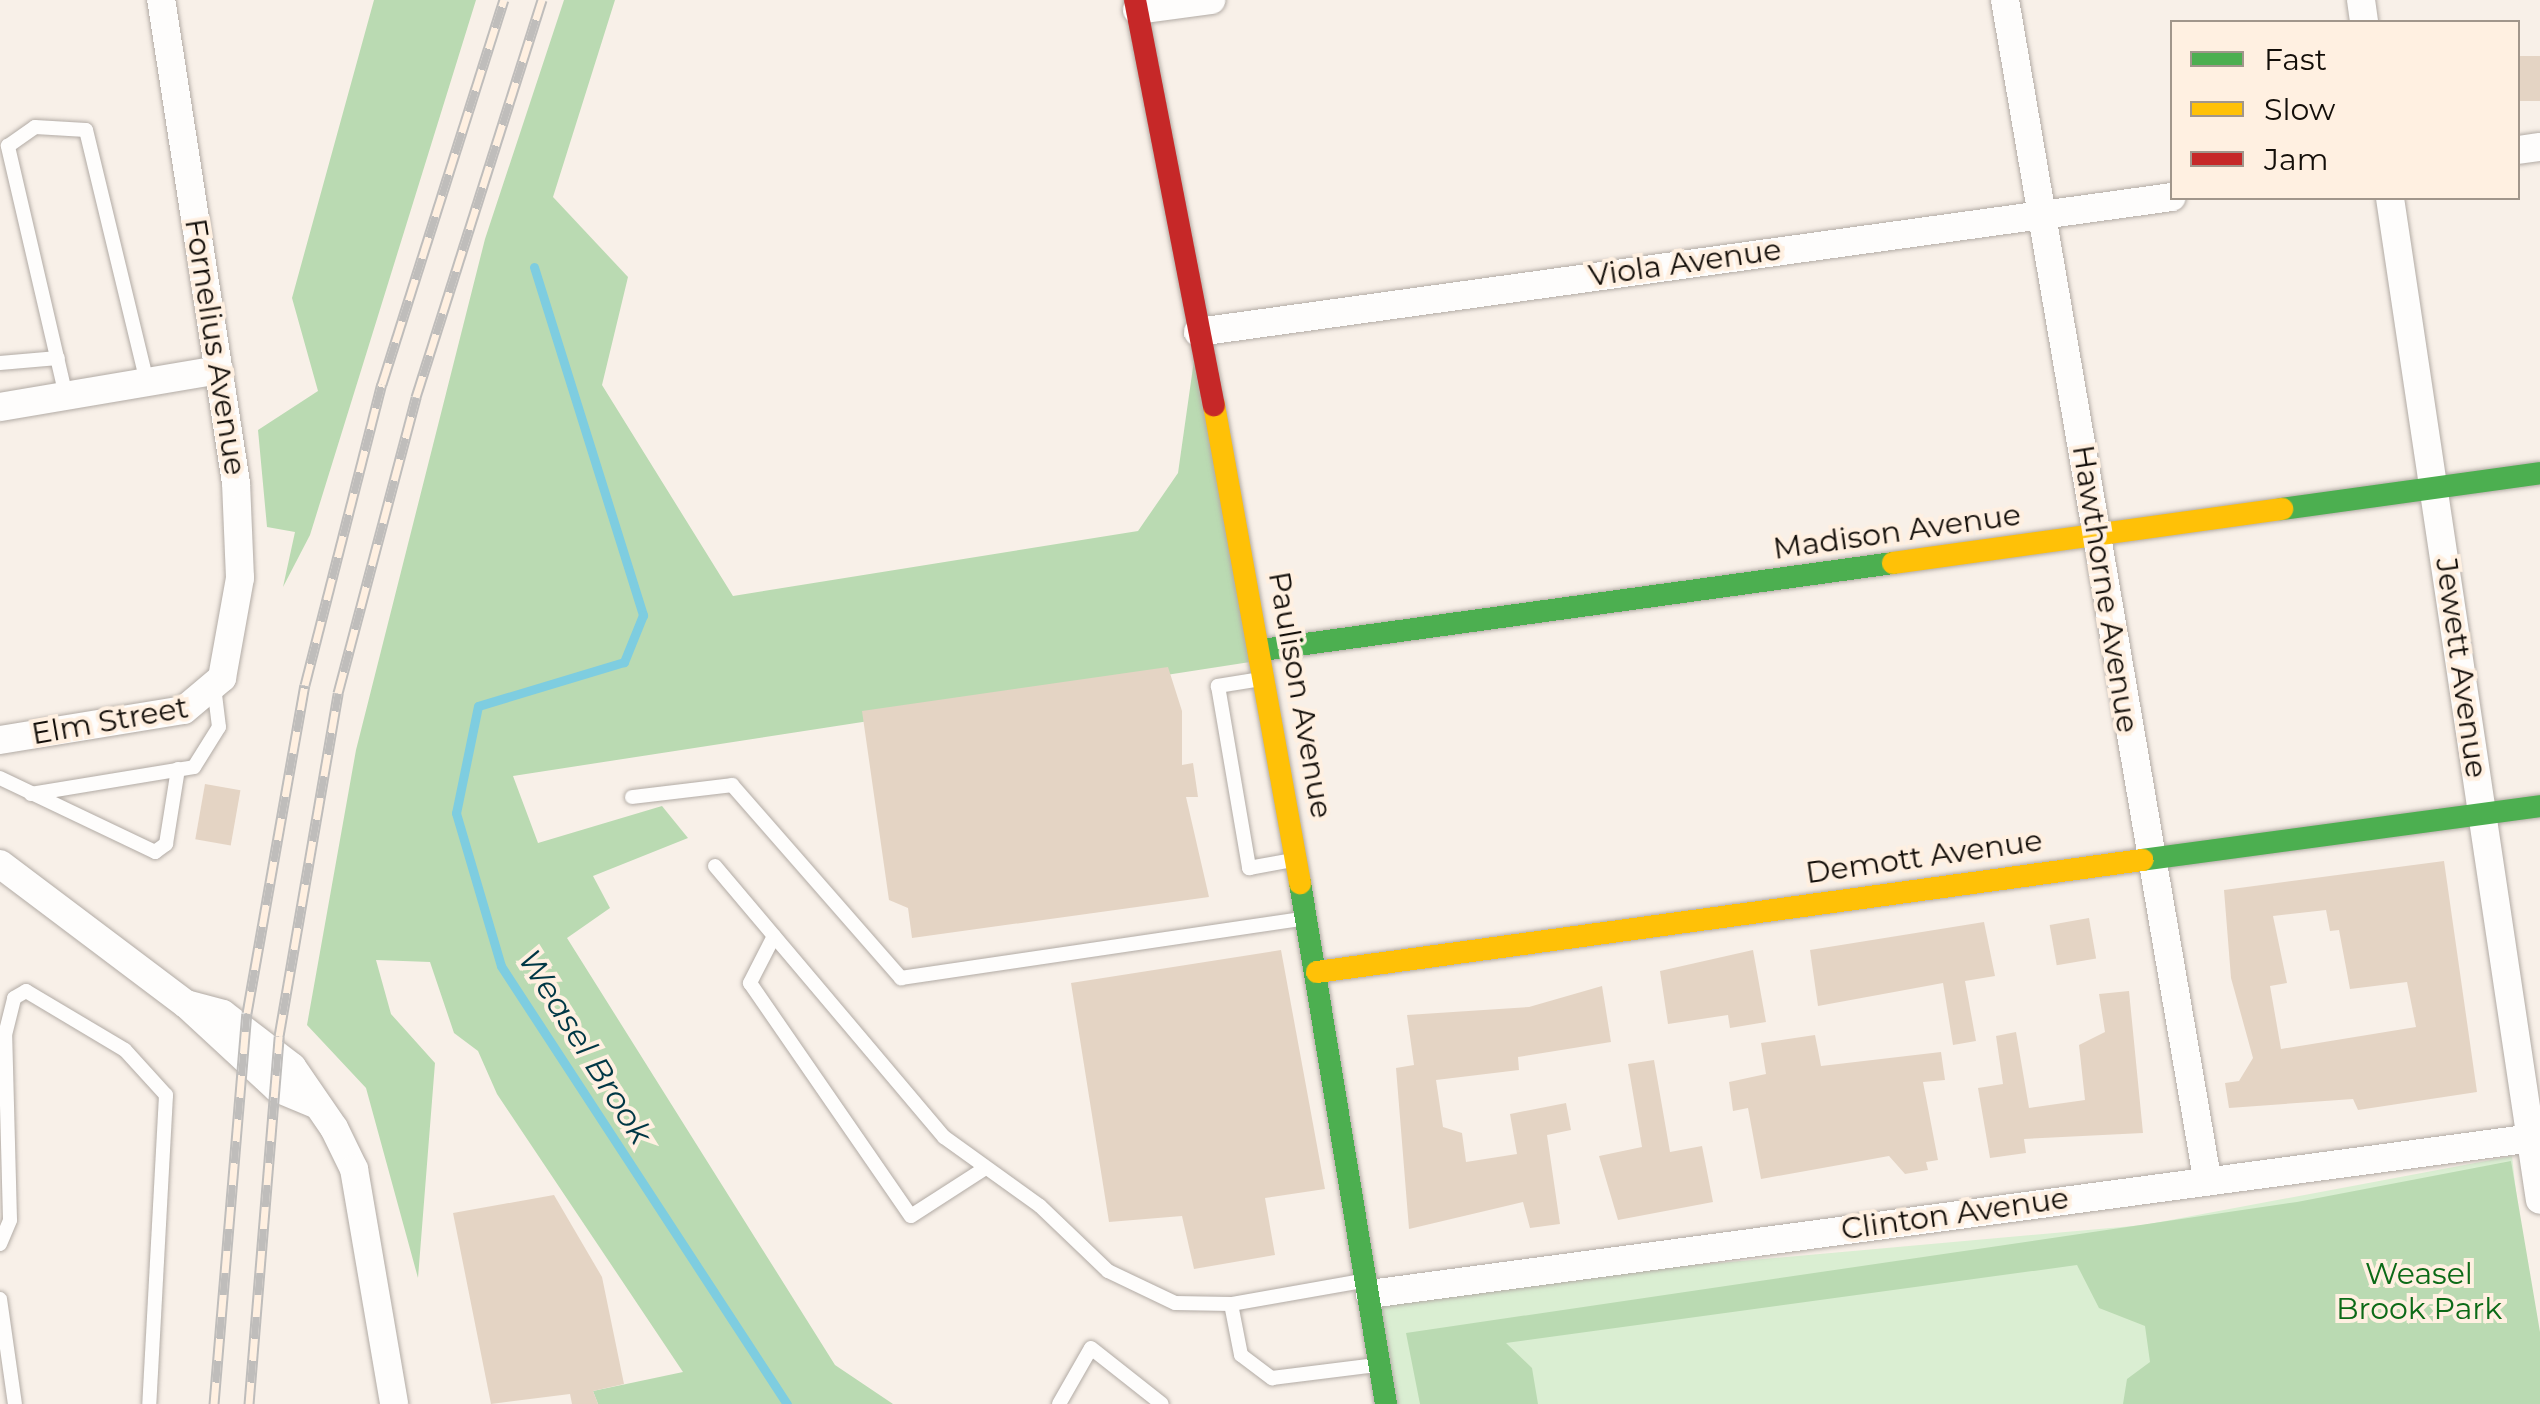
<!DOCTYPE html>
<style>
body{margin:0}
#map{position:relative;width:2540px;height:1404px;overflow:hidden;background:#f8f0e8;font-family:Montserrat,sans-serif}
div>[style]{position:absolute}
.green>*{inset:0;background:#daeed2}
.forest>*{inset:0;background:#badab2}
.stream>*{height:9px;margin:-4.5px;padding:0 4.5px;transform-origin:4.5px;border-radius:4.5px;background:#7ecde0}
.building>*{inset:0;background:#e4d4c4;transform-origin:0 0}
.roads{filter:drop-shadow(0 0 2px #b2aba5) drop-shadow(0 0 2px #b2aba5)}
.lane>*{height:14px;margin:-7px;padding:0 7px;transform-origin:7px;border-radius:7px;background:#fefdfc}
.street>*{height:28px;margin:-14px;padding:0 14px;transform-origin:14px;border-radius:14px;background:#fefdfc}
.fast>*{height:22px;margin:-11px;padding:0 11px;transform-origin:11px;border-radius:11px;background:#4caf50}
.slow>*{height:22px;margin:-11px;padding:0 11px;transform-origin:11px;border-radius:11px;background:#ffc107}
.jam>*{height:22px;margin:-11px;padding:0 11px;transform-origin:11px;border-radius:11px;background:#c62828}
.rail>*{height:11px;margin-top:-5.5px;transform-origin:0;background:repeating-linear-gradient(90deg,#fff0e1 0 22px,#bfbdbb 0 44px);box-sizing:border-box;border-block:2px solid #bfbdbb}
span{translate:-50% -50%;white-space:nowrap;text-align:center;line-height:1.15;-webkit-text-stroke:8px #fff0e1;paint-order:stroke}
.street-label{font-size:30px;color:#130e09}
.park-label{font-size:30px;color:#0c6a17}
.water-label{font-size:32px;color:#003745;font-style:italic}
.legend{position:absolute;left:2170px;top:20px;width:350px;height:180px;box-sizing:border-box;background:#fff0e1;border:2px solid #a1968b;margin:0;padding:12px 18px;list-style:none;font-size:30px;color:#130e09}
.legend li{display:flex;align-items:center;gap:20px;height:50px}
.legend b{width:50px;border:2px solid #a1968b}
</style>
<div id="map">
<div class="green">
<i style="clip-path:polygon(2512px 1156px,2540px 1404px,1386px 1404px,1370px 1294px,2144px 1225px)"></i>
</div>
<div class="forest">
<i style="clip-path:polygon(374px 0,476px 0,310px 535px,283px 587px,295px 532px,267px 527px,258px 430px,318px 391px,292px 298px)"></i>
<i style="clip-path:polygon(564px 0,615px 0,553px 197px,628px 277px,602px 385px,733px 596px,1138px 531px,1178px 473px,1198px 332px,1263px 660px,513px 776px,538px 843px,662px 806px,688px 838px,593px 876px,610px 908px,567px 938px,835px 1365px,893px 1404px,598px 1404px,593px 1391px,683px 1372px,497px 1094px,478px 1051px,454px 1033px,430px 962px,376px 960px,391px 1014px,435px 1063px,418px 1278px,366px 1088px,307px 1025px,356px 750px,485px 239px)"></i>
<i style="clip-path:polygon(2511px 1161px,2540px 1332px,2540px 1404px,2123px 1404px,2127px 1379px,2150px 1362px,2145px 1326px,2099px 1308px,2077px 1265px,1506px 1343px,1532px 1368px,1538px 1404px,1420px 1404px,1406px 1333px,2297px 1202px)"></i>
</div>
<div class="stream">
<i style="left:534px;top:267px;width:365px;rotate:72.6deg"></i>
<i style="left:643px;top:615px;width:51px;rotate:112deg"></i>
<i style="left:624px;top:662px;width:152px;rotate:163.2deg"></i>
<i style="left:478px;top:706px;width:109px;rotate:101.6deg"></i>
<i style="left:456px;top:813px;width:159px;rotate:73.6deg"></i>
<i style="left:501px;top:966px;width:523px;rotate:56.86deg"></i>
</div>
<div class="building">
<i style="left:2540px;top:56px;width:45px;height:22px;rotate:90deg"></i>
<i style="clip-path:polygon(1168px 667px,1182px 711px,1182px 765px,1193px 763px,1198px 797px,1186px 797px,1209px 897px,912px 938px,908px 908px,889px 900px,862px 711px)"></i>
<i style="left:205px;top:784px;width:36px;height:56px;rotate:10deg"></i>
<i style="clip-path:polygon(evenodd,2444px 861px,2477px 1092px,2358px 1110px,2353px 1099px,2229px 1108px,2225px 1083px,2239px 1081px,2253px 1058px,2231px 978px,2224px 890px,2444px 861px,2326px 910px,2330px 931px,2339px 930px,2350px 989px,2407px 982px,2416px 1027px,2281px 1049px,2270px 986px,2287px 983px,2273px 916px,2326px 910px)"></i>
<i style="left:2089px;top:918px;width:41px;height:40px;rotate:80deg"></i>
<i style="clip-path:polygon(1984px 922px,1995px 976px,1965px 981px,1976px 1041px,1953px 1045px,1943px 983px,1818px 1006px,1810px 950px)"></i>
<i style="clip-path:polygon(1281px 950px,1325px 1189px,1265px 1198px,1275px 1255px,1194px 1269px,1182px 1216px,1109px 1222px,1071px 983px)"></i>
<i style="clip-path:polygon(1753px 950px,1766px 1022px,1730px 1028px,1728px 1015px,1668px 1024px,1660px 971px)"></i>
<i style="clip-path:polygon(1602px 986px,1611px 1042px,1518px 1057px,1519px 1070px,1436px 1080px,1443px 1127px,1462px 1133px,1466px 1162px,1517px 1154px,1510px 1114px,1566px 1103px,1571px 1130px,1547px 1135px,1560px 1224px,1530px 1228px,1523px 1202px,1409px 1229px,1396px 1068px,1414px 1065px,1407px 1015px,1529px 1007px)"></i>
<i style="clip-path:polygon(2129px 991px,2143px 1133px,2024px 1139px,2026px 1153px,1990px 1158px,1978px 1088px,2003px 1084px,1996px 1036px,2016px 1032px,2029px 1108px,2085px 1100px,2079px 1045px,2105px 1032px,2099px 994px)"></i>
<i style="clip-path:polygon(1815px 1035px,1821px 1066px,1941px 1052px,1945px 1080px,1923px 1082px,1938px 1160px,1926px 1162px,1928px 1170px,1905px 1174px,1889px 1156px,1761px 1179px,1748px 1108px,1733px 1111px,1729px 1082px,1766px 1074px,1761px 1043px)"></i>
<i style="clip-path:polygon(1654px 1060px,1670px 1152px,1702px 1146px,1713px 1202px,1618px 1220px,1599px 1156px,1642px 1147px,1628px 1064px)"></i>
<i style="clip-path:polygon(554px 1195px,602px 1277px,624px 1384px,593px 1391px,598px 1404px,572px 1404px,570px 1394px,491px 1404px,453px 1213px)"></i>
</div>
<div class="roads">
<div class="lane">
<i style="left:0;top:363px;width:58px;rotate:-4.9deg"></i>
<i style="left:66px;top:396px;width:257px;rotate:-103.1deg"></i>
<i style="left:8px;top:146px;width:33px;rotate:-35deg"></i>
<i style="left:35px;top:127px;width:51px;rotate:3.4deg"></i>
<i style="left:86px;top:130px;width:259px;rotate:76.4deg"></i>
<i style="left:1261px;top:679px;width:44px;rotate:170.8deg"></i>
<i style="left:1218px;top:686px;width:185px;rotate:80.3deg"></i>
<i style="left:1249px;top:868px;width:45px;rotate:-10.3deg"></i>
<i style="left:0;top:778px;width:172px;rotate:25.5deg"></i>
<i style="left:155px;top:852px;width:14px;rotate:-36deg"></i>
<i style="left:166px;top:844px;width:76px;rotate:-80.9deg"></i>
<i style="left:31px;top:794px;width:165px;rotate:-9.4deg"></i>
<i style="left:194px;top:767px;width:47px;rotate:-58deg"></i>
<i style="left:219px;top:727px;width:35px;rotate:-97deg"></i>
<i style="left:632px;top:797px;width:101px;rotate:-6.8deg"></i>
<i style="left:732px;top:785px;width:257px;rotate:48.8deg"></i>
<i style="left:901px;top:978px;width:405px;rotate:-8.4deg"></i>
<i style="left:715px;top:866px;width:355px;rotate:49.8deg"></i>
<i style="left:944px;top:1137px;width:118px;rotate:35.7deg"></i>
<i style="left:1040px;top:1206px;width:94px;rotate:43.7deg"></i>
<i style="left:1108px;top:1271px;width:74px;rotate:25.5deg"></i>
<i style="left:1175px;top:1303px;width:56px;rotate:1deg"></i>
<i style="left:774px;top:936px;width:53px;rotate:117.1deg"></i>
<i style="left:750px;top:983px;width:283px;rotate:55.4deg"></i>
<i style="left:911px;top:1216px;width:87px;rotate:-32.8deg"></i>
<i style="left:0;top:1244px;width:26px;rotate:-67deg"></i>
<i style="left:10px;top:1220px;width:185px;rotate:-91.5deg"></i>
<i style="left:5px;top:1035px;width:38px;rotate:-76deg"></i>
<i style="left:14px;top:998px;width:14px;rotate:-30deg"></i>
<i style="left:26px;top:991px;width:115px;rotate:30.8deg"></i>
<i style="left:125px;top:1050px;width:61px;rotate:47.7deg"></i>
<i style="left:166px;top:1095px;width:309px;rotate:93.1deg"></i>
<i style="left:1362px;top:1281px;width:133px;rotate:170deg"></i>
<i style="left:1231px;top:1304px;width:52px;rotate:78.9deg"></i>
<i style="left:1241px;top:1355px;width:39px;rotate:37deg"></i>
<i style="left:1272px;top:1378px;width:105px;rotate:-7.1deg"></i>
<i style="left:0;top:1299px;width:106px;rotate:81.9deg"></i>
<i style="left:1059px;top:1404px;width:64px;rotate:-60.3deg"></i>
<i style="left:1091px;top:1348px;width:90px;rotate:38.3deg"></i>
</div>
<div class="street">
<i style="left:2005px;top:0;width:1195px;rotate:80.27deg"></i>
<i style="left:2361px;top:0;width:22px;rotate:82deg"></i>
<i style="left:1137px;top:10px;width:75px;rotate:-7.7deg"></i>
<i style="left:2518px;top:150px;width:22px;rotate:-8deg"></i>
<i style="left:2390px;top:198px;width:1013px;rotate:81.49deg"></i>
<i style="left:1198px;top:332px;width:983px;rotate:-7.89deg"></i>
<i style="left:0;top:407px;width:222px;rotate:-9.6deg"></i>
<i style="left:0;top:740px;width:186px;rotate:-9.3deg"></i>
<i style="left:184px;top:710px;width:50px;rotate:-40.1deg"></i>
<i style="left:222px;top:678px;width:102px;rotate:-79.8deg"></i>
<i style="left:240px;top:578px;width:95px;rotate:-92.4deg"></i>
<i style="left:236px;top:483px;width:489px;rotate:-98.8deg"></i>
<i style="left:0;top:864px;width:233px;rotate:37deg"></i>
<i style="left:186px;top:1004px;width:124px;rotate:42.7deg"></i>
<i style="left:277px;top:1088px;width:41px;rotate:22.8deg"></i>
<i style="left:186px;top:1004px;width:38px;rotate:15deg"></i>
<i style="left:223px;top:1014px;width:87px;rotate:37.5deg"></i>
<i style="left:292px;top:1067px;width:74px;rotate:55.5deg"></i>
<i style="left:334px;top:1128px;width:46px;rotate:64deg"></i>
<i style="left:354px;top:1169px;width:238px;rotate:80.3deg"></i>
<i style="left:1370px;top:1294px;width:1180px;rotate:-7.64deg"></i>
</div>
<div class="fast">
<i style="left:2282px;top:509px;width:260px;rotate:-7.9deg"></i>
<i style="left:1262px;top:650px;width:637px;rotate:-7.85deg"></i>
<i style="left:2142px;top:860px;width:402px;rotate:-7.7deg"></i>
<i style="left:1300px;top:883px;width:528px;rotate:80.63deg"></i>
</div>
<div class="slow">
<i style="left:1214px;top:405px;width:486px;rotate:79.8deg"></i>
<i style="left:1893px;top:563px;width:393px;rotate:-7.9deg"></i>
<i style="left:1317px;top:972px;width:833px;rotate:-7.73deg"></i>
</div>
<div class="jam">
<i style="left:1135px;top:0;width:413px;rotate:79deg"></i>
</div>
</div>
<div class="rail">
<i style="left:214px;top:1404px;width:392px;rotate:-85.2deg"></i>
<i style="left:247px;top:1013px;width:333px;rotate:-80deg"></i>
<i style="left:305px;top:685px;width:311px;rotate:-75.7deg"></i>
<i style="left:382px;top:384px;width:403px;rotate:-72.4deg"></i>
<i style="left:249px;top:1404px;width:369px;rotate:-85.3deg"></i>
<i style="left:279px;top:1036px;width:348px;rotate:-80.2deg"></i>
<i style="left:338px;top:693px;width:306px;rotate:-75.2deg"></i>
<i style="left:416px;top:397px;width:417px;rotate:-72.4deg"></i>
</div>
<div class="street-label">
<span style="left:1685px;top:263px;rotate:-8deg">Viola Avenue</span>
<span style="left:215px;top:347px;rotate:81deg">Fornelius Avenue</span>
<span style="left:1897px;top:532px;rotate:-8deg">Madison Avenue</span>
<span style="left:2105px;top:589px;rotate:81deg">Hawthorne Avenue</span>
<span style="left:2461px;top:668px;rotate:82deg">Jewett Avenue</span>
<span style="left:1300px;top:695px;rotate:80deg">Paulison Avenue</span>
<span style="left:110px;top:721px;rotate:-10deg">Elm Street</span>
<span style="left:1924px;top:857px;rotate:-8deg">Demott Avenue</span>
<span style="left:1955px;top:1214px;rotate:-8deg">Clinton Avenue</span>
</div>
<div class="park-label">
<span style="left:2419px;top:1291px">Weasel<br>Brook Park</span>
</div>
<div class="water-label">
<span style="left:585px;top:1047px;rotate:58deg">Weasel Brook</span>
</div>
<ul class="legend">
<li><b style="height:12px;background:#4caf50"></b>Fast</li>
<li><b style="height:12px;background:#ffc107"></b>Slow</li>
<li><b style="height:12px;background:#c62828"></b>Jam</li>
</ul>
</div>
